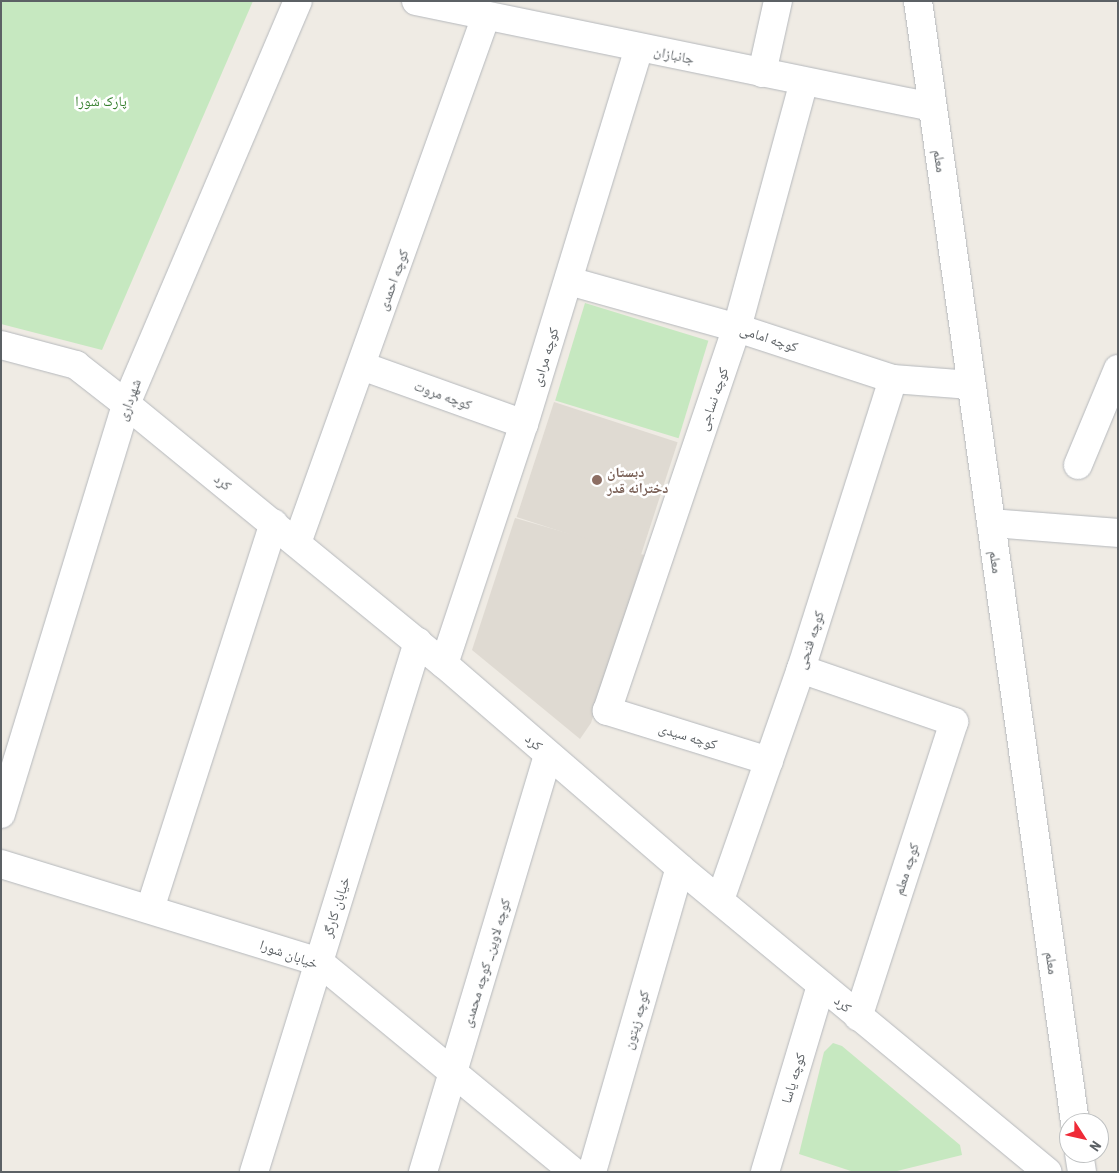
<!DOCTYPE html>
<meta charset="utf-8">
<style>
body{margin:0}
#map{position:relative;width:1119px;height:1173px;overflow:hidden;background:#efebe4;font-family:"Roboto Condensed","Noto Naskh Arabic",sans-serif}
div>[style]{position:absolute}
.education>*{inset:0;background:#dfdad2;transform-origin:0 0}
.green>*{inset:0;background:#c6e8c0;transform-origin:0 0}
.roads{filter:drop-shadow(0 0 1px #b5b8bc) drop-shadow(0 0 1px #b5b8bc)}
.minor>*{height:28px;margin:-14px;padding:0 14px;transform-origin:14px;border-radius:14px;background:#fff}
.dots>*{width:14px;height:14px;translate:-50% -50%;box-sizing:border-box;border:2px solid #fff;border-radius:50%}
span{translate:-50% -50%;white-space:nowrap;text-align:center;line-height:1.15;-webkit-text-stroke:5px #fff;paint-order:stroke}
.street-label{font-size:14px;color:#5c6165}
.park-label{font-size:14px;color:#388130}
.education-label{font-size:14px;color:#785e54;font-weight:700}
.left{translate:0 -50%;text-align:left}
.frame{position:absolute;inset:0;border:2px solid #5c6165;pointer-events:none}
.north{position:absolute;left:1059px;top:1113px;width:50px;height:50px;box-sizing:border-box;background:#fff;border:1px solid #bec0c1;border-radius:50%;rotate:125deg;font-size:14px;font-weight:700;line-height:20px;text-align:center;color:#5c6165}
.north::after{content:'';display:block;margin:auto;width:18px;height:22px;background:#ef2a37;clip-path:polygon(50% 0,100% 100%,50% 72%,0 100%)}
</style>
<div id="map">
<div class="education">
<i style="left:554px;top:402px;width:130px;height:121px;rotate:18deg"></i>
<i style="clip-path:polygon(515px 518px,644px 555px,591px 723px,580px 739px,472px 650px)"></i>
</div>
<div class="green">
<i style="clip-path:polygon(1px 1px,253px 1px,102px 350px,1px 324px)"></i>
<i style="left:585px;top:303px;width:129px;height:102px;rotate:17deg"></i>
<i style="clip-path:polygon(833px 1043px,842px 1046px,960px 1145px,962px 1155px,893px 1172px,854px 1172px,799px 1154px,824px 1052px)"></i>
</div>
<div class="roads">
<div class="minor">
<i style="left:416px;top:1px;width:527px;rotate:11.61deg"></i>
<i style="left:918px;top:1px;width:1133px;rotate:82.03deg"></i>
<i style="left:762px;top:73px;width:74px;rotate:-77.5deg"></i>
<i style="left:569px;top:281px;width:174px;rotate:15.6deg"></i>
<i style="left:737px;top:328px;width:164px;rotate:18.1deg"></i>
<i style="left:893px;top:379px;width:78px;rotate:4.4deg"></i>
<i style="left:1px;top:345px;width:78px;rotate:14.9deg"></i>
<i style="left:76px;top:365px;width:63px;rotate:38deg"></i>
<i style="left:126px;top:404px;width:411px;rotate:39.3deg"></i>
<i style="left:444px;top:664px;width:312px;rotate:40.8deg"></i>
<i style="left:680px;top:868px;width:477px;rotate:39.6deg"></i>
<i style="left:362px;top:366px;width:172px;rotate:19.7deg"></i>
<i style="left:1078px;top:465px;width:104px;rotate:-67.4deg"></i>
<i style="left:991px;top:523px;width:127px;rotate:4.5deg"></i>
<i style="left:297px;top:543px;width:560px;rotate:-70.27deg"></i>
<i style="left:444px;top:664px;width:253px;rotate:-71.6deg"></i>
<i style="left:524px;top:424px;width:393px;rotate:-73deg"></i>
<i style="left:801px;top:669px;width:162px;rotate:19.1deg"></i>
<i style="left:954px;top:722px;width:310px;rotate:108deg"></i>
<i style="left:769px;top:761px;width:170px;rotate:-162.8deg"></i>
<i style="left:607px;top:711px;width:404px;rotate:-71.3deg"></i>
<i style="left:737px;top:328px;width:255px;rotate:-74.8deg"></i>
<i style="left:1px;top:814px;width:429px;rotate:-73deg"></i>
<i style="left:126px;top:404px;width:438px;rotate:-66.9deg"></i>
<i style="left:1px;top:864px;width:333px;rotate:17.1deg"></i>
<i style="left:319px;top:962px;width:330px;rotate:39.5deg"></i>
<i style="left:720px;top:900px;width:245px;rotate:-70.7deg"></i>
<i style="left:801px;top:669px;width:304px;rotate:-72.4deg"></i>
<i style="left:150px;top:909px;width:405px;rotate:-72.2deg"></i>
<i style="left:1079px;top:1153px;width:19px;rotate:81deg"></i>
<i style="left:254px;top:1172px;width:555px;rotate:-72.81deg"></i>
<i style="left:423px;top:1172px;width:435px;rotate:-73.3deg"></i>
<i style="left:592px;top:1172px;width:316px;rotate:-73.9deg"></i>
<i style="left:765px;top:1172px;width:195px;rotate:-73.3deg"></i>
</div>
</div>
<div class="dots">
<i style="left:597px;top:480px;background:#8d6e63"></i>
</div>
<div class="street-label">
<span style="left:674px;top:55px;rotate:12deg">جانبازان</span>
<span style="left:940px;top:161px;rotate:82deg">معلم</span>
<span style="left:393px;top:280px;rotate:-70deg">کوچه احمدی</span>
<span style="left:769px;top:338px;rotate:18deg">کوچه امامی</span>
<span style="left:545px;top:357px;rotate:-73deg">کوچه مرادی</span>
<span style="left:443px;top:395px;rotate:20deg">کوچه مروت</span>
<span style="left:713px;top:399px;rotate:-71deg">کوچه نساجی</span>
<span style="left:129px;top:400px;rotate:-70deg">شهرداری</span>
<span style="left:223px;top:482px;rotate:39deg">کرد</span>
<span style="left:996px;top:562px;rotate:82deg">معلم</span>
<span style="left:810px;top:640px;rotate:-72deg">کوچه فتحی</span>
<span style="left:688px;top:736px;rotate:17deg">کوچه سیدی</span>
<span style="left:534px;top:742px;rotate:41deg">کرد</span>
<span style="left:906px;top:869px;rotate:-72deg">کوچه معلم</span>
<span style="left:336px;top:907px;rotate:-73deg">خیابان کارگر</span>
<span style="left:289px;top:954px;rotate:19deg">خیابان شورا</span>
<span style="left:486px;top:963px;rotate:-73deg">کوچه لاوین_ کوچه محمدی</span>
<span style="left:1052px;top:963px;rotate:82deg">معلم</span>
<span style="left:843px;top:1004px;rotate:40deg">کرد</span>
<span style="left:636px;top:1020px;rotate:-74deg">کوچه زیتون</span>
<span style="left:793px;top:1078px;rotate:-73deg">کوچه یاسا</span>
</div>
<div class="park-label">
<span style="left:101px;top:101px">پارک شورا</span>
</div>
<div class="education-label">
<span class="left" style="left:607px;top:480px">دبستان<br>دخترانه قدر</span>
</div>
<div class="frame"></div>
<div class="north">N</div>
</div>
